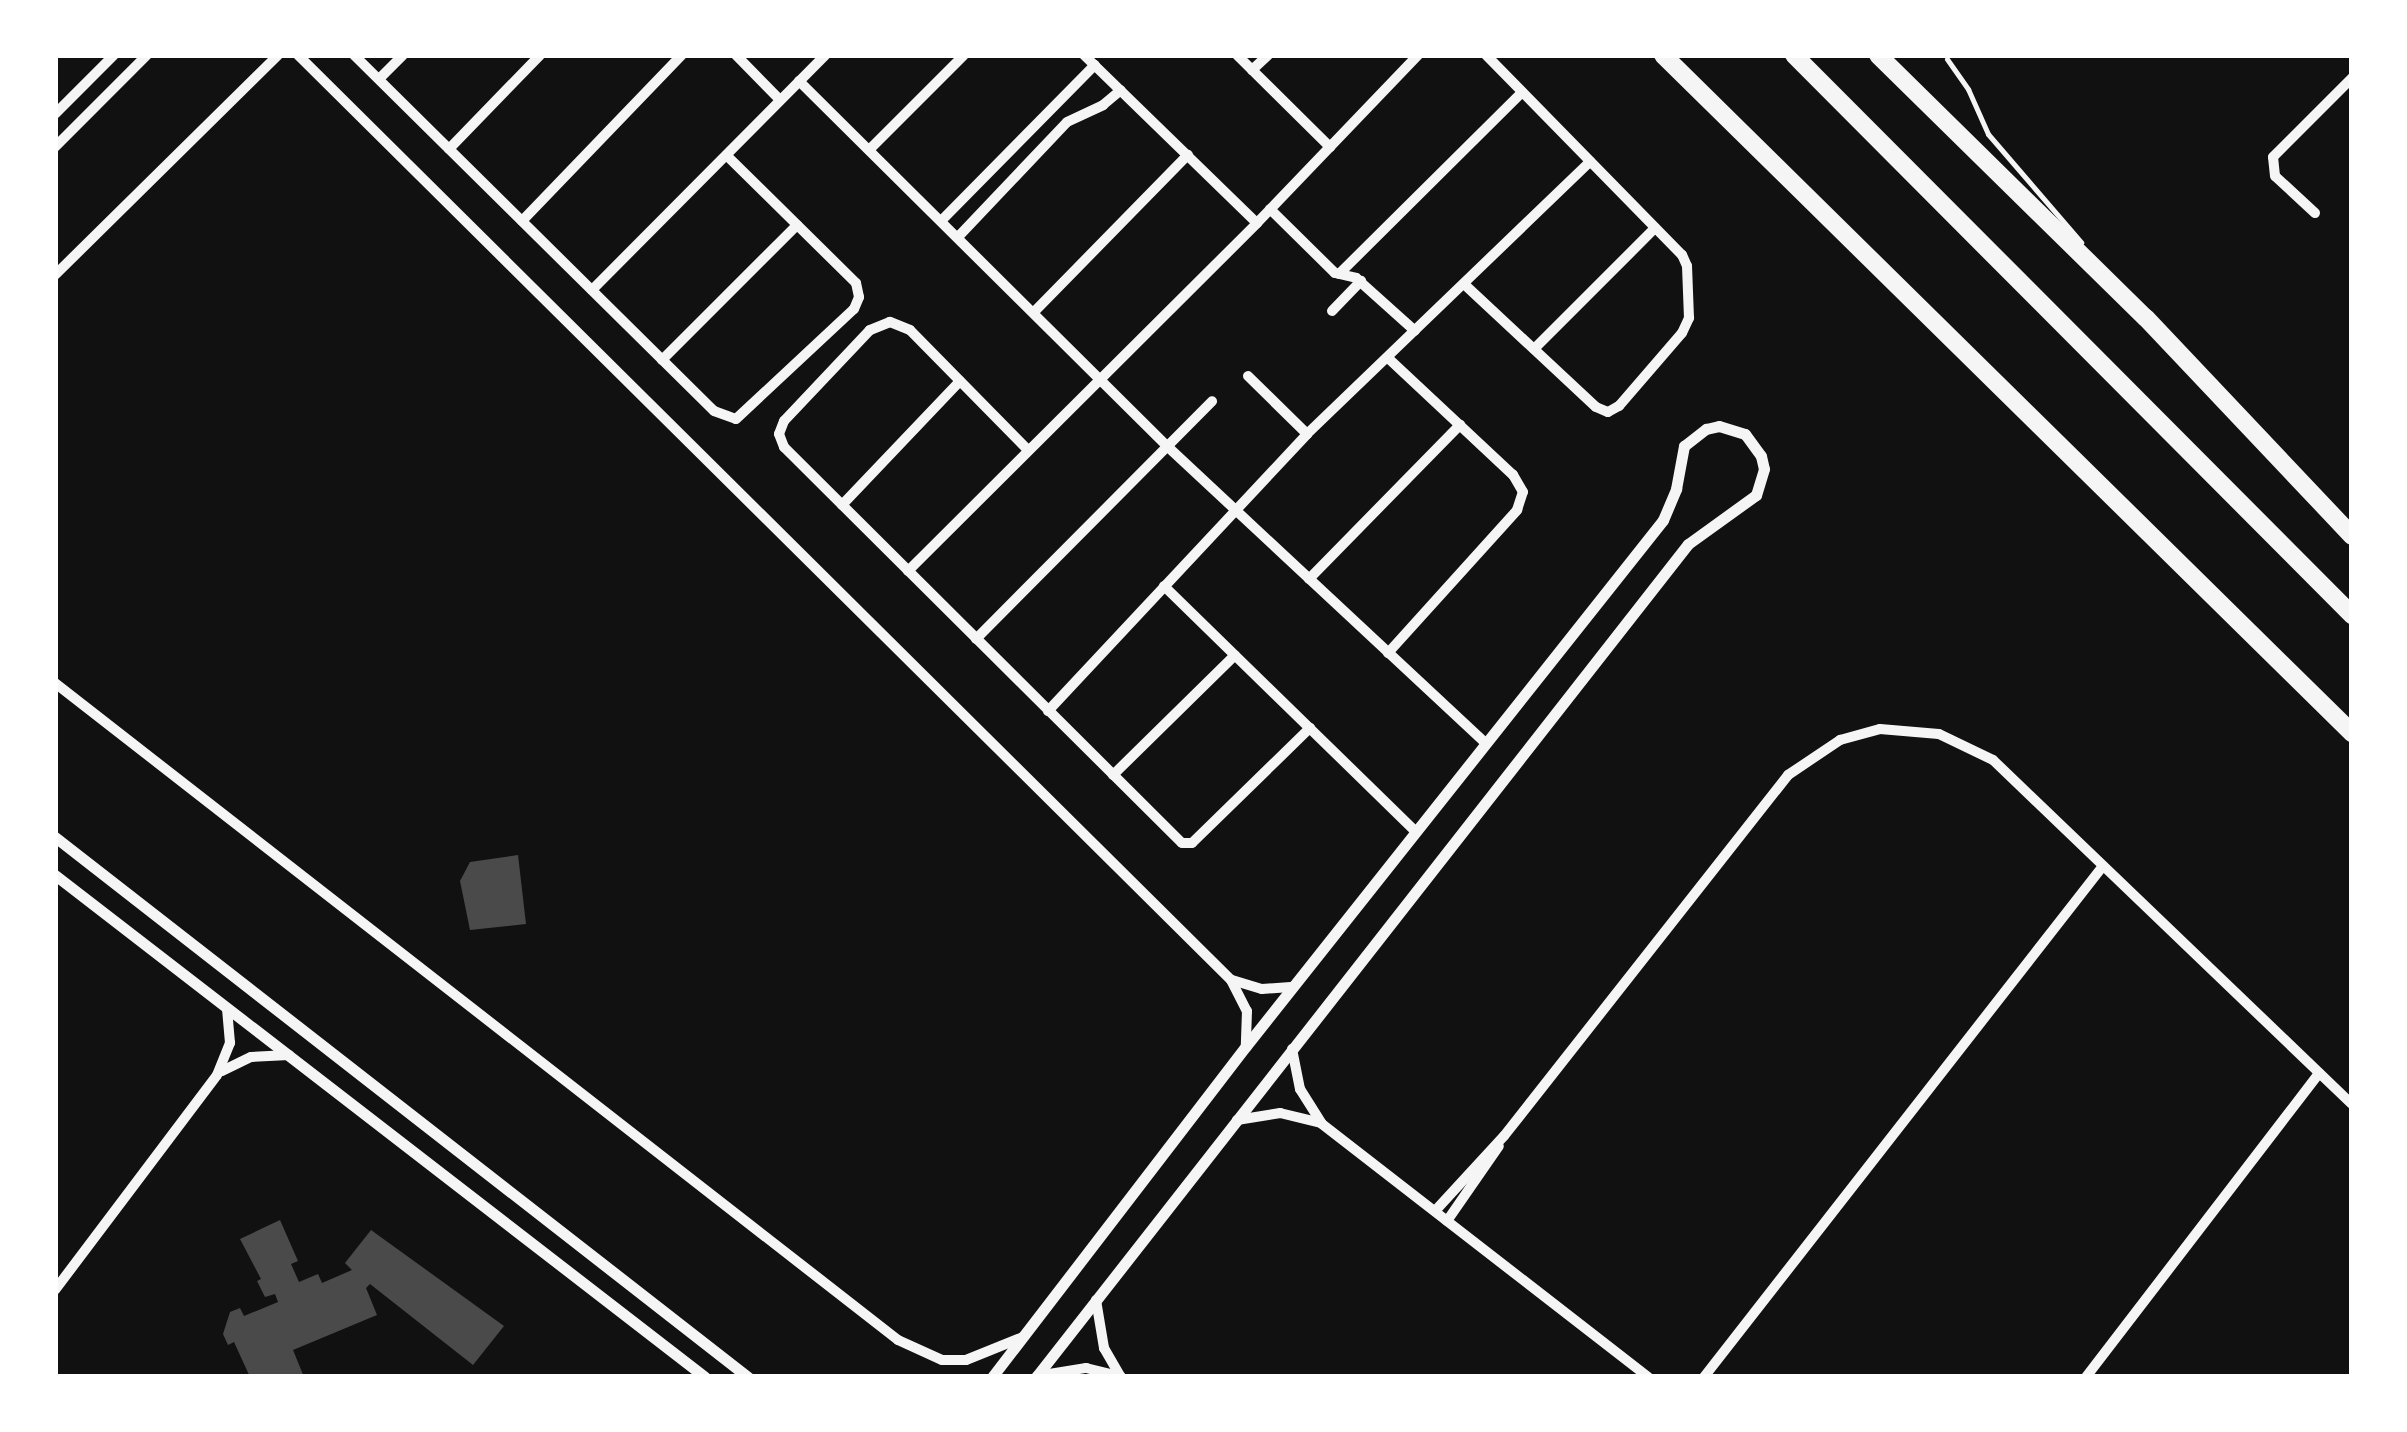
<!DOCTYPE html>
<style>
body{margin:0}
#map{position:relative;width:2407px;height:1432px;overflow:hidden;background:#111;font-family:Helvetica,sans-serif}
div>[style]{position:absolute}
.building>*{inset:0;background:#4a4a4a}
.service>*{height:5px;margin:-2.5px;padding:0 2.5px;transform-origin:2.5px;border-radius:2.5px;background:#f5f5f5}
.minor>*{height:10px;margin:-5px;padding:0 5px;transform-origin:5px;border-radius:5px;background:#f5f5f5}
.tertiary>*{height:11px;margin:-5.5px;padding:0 5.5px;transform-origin:5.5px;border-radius:5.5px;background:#f5f5f5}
.motorway>*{height:18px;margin:-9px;padding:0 9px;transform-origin:9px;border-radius:9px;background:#f5f5f5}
span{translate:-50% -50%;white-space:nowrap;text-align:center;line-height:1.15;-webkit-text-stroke:8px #fff;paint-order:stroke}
.frame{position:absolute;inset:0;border:58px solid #fff;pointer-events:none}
</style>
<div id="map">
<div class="building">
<i style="clip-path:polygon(518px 855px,526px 924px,470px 930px,460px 881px,470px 862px)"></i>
<i style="clip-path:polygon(280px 1220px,298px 1261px,291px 1264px,299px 1282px,318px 1274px,322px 1283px,352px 1270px,345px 1263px,371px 1230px,504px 1326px,473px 1365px,370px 1284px,366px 1288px,377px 1315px,293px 1350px,304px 1377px,250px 1377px,234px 1342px,228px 1345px,223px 1334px,230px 1312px,240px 1308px,244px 1316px,278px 1302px,275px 1294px,265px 1297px,257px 1281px,261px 1279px,240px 1239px)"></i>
</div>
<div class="service">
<i style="left:1947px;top:59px;width:37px;rotate:55deg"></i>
<i style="left:1968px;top:89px;width:49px;rotate:66deg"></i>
<i style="left:1988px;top:134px;width:143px;rotate:49.3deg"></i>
</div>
<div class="minor">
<i style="left:298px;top:55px;width:1314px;rotate:44.75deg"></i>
<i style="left:1231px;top:980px;width:35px;rotate:63deg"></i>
<i style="left:1247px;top:1011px;width:35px;rotate:92deg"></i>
<i style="left:354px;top:55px;width:506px;rotate:44.68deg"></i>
<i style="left:714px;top:411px;width:23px;rotate:20deg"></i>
<i style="left:736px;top:419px;width:161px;rotate:-43deg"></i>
<i style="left:854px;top:309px;width:13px;rotate:-67deg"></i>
<i style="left:859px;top:297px;width:14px;rotate:-102deg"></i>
<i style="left:856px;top:283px;width:182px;rotate:-135.4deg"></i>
<i style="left:736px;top:55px;width:63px;rotate:45.6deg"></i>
<i style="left:1084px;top:55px;width:241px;rotate:44.2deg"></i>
<i style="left:1237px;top:55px;width:131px;rotate:44.7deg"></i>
<i style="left:1252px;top:70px;width:22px;rotate:-43deg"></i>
<i style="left:379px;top:79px;width:34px;rotate:-45deg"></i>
<i style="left:799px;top:81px;width:520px;rotate:44.77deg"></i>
<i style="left:1168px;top:447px;width:435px;rotate:43deg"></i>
<i style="left:55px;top:114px;width:83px;rotate:-45deg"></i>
<i style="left:55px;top:147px;width:130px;rotate:-45deg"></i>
<i style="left:449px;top:149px;width:131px;rotate:-45.9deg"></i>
<i style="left:869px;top:150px;width:134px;rotate:-45deg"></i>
<i style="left:1270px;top:209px;width:91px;rotate:44.6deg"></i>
<i style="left:1335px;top:273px;width:22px;rotate:13deg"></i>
<i style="left:1356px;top:278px;width:79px;rotate:41.9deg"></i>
<i style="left:2315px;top:213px;width:54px;rotate:-137.2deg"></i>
<i style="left:2275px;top:176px;width:19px;rotate:-96deg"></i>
<i style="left:2273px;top:157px;width:112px;rotate:-45deg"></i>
<i style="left:522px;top:221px;width:231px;rotate:-46.1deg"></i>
<i style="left:941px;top:221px;width:219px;rotate:-45.4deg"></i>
<i style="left:958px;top:237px;width:158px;rotate:-46.5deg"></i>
<i style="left:1067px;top:122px;width:40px;rotate:-25deg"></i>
<i style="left:1103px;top:105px;width:23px;rotate:-40deg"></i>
<i style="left:1339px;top:274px;width:258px;rotate:-44.8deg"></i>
<i style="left:55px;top:275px;width:313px;rotate:-44.6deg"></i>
<i style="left:1464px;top:284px;width:180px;rotate:43deg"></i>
<i style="left:1596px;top:407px;width:13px;rotate:23deg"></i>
<i style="left:1608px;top:412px;width:13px;rotate:-29deg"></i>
<i style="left:1619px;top:406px;width:96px;rotate:-49.2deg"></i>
<i style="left:1682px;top:333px;width:17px;rotate:-65deg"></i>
<i style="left:1689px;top:318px;width:52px;rotate:-92.2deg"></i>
<i style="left:1687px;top:266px;width:12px;rotate:-114deg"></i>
<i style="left:1682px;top:255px;width:280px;rotate:-134.4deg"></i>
<i style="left:592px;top:290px;width:331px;rotate:-45.2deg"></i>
<i style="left:1332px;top:311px;width:42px;rotate:-46deg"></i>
<i style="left:1034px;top:312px;width:220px;rotate:-45.6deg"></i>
<i style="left:1534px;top:349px;width:171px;rotate:-45deg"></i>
<i style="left:662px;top:360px;width:191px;rotate:-45deg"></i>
<i style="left:1248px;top:376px;width:83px;rotate:44.5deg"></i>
<i style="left:1027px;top:449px;width:167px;rotate:-134.5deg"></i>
<i style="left:910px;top:330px;width:22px;rotate:-158deg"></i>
<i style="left:890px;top:322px;width:22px;rotate:158deg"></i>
<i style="left:870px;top:330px;width:125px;rotate:133.4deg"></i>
<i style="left:784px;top:421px;width:14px;rotate:111deg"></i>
<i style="left:779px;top:434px;width:14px;rotate:69deg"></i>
<i style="left:784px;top:447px;width:561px;rotate:44.86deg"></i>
<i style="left:1182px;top:843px;width:10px"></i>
<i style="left:1192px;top:843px;width:165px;rotate:-44.3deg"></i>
<i style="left:842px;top:505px;width:171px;rotate:-46.4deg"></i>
<i style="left:908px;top:571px;width:493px;rotate:-44.9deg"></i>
<i style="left:1257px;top:223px;width:233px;rotate:-46.2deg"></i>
<i style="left:1309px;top:579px;width:216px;rotate:-45.6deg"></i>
<i style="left:1164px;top:586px;width:352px;rotate:44.3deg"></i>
<i style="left:976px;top:639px;width:335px;rotate:-45.2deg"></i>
<i style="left:1388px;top:653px;width:193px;rotate:-47.9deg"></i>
<i style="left:1517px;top:510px;width:19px;rotate:-72deg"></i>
<i style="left:1523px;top:492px;width:20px;rotate:-120deg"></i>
<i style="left:1513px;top:475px;width:171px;rotate:-136.9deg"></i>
<i style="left:55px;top:683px;width:1069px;rotate:37.93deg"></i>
<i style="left:898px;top:1340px;width:48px;rotate:24.4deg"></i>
<i style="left:942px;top:1360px;width:24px"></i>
<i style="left:966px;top:1360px;width:61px;rotate:-22deg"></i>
<i style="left:1048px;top:711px;width:379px;rotate:-46.9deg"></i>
<i style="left:1307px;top:434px;width:393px;rotate:-43.9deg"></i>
<i style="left:1113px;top:775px;width:171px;rotate:-44.5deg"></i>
<i style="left:1232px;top:980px;width:31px;rotate:17deg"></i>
<i style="left:1262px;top:989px;width:32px;rotate:-4deg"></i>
<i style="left:1292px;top:1049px;width:41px;rotate:78.7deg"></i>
<i style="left:1300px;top:1089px;width:41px;rotate:57.8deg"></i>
<i style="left:1322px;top:1124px;width:413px;rotate:37.8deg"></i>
<i style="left:222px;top:1071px;width:32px;rotate:-26deg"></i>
<i style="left:251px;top:1057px;width:38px;rotate:-3deg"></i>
<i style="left:1237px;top:1120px;width:44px;rotate:-9.2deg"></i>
<i style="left:1280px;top:1113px;width:42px;rotate:13.7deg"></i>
<i style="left:1435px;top:1211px;width:102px;rotate:-47.4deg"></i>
<i style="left:1504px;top:1136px;width:459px;rotate:-51.8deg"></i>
<i style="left:1788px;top:775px;width:63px;rotate:-33.9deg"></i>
<i style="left:1840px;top:740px;width:41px;rotate:-15.4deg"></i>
<i style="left:1880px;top:729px;width:59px;rotate:4.8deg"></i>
<i style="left:1939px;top:734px;width:60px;rotate:25.7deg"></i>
<i style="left:1993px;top:760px;width:497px;rotate:43.8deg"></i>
<i style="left:1447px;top:1221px;width:91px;rotate:-55.3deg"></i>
<i style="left:55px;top:1290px;width:269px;rotate:-53deg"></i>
<i style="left:217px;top:1075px;width:35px;rotate:-68deg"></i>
<i style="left:230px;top:1043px;width:35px;rotate:-95deg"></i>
<i style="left:1096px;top:1300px;width:49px;rotate:80.5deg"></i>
<i style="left:1104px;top:1348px;width:32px;rotate:60deg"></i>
<i style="left:1037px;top:1376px;width:50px;rotate:-9.3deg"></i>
<i style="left:1086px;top:1368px;width:36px;rotate:14deg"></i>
<i style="left:1704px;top:1377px;width:648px;rotate:-52.02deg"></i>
<i style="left:2086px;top:1377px;width:383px;rotate:-52.5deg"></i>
</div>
<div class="tertiary">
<i style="left:55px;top:837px;width:879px;rotate:37.93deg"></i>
<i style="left:55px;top:875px;width:821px;rotate:37.68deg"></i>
<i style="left:992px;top:1377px;width:417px;rotate:-52.5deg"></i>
<i style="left:1246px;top:1046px;width:671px;rotate:-51.59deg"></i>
<i style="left:1663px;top:520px;width:34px;rotate:-67deg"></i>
<i style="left:1676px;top:489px;width:44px;rotate:-79.5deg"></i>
<i style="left:1684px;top:446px;width:28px;rotate:-38deg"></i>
<i style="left:1706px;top:429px;width:13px;rotate:-13deg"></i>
<i style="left:1719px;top:426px;width:27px;rotate:17deg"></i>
<i style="left:1745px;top:434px;width:27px;rotate:54deg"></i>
<i style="left:1761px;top:456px;width:13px;rotate:77deg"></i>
<i style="left:1764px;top:469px;width:27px;rotate:107deg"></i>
<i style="left:1756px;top:495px;width:84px;rotate:144.2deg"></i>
<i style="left:1688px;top:544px;width:1058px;rotate:128.05deg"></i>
</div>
<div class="motorway">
<i style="left:1663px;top:55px;width:967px;rotate:44.54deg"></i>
<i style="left:1794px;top:55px;width:791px;rotate:45.1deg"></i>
<i style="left:1878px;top:55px;width:375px;rotate:44.5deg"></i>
<i style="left:2146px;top:318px;width:300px;rotate:46.6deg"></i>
</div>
<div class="frame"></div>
</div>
